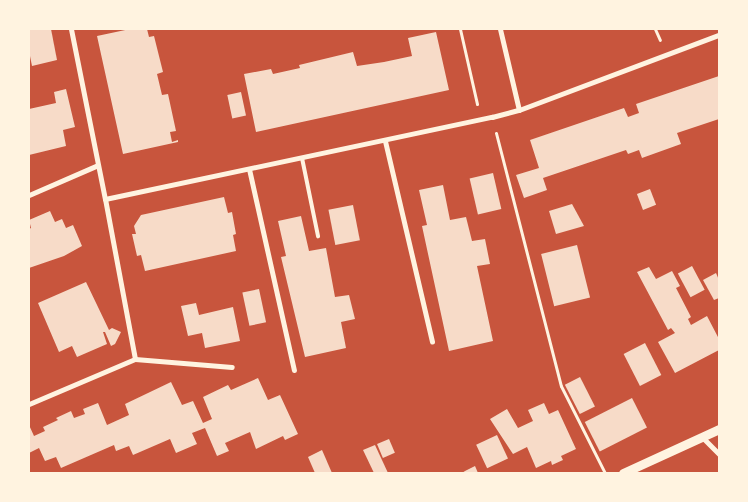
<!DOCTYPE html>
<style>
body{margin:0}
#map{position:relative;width:748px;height:502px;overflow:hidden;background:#c8553d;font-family:"Crimson Pro",serif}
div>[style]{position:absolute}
.building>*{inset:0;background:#f7dbc8;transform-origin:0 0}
.path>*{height:3px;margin:-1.5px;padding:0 1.5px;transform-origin:1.5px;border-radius:1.5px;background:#fff3e0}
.service>*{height:4px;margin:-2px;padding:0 2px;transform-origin:2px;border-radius:2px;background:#fff3e0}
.minor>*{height:5px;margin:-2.5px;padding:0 2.5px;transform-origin:2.5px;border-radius:2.5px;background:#fff3e0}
.tertiary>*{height:9px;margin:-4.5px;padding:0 4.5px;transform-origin:4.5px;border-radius:4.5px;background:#fff3e0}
span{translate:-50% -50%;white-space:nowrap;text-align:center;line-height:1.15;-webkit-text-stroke:5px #fff3e0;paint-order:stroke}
.frame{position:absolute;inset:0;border:30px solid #fff3e0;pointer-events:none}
</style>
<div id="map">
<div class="building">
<i style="clip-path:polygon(29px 29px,51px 29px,57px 60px,32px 66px,29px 51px)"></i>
<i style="clip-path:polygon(130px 29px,147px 29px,149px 37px,154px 36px,163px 72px,157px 74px,162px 95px,168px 94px,176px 131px,170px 132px,172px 142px,178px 140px,178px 142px,123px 154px,97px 36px)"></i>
<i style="clip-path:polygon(436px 32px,449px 90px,256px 132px,244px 74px,271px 69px,273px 74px,300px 68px,299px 65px,353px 52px,357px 66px,384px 62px,412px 56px,408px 38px)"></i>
<i style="clip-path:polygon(719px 76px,719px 119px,677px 133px,681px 144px,642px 158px,639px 150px,628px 154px,626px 150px,543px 178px,547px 190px,524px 198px,516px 175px,539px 168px,530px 140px,624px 108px,628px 117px,639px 113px,636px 104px)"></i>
<i style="clip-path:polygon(66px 89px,75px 127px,63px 130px,66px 146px,29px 155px,29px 109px,56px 103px,54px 92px)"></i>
<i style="left:241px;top:92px;width:24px;height:14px;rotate:78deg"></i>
<i style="left:493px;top:173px;width:37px;height:24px;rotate:77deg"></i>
<i style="clip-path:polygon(443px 185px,450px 220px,466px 217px,472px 241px,485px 239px,490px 264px,477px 266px,493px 341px,449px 351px,422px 226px,427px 225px,419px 190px)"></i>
<i style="left:650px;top:189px;width:17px;height:14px;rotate:69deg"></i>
<i style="clip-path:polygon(224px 197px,228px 213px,232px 212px,236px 234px,233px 235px,236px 251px,145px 271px,141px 255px,137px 256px,132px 234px,136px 234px,134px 226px,141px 215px)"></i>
<i style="clip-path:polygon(572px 204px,584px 226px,556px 234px,549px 211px)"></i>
<i style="left:353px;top:205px;width:36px;height:25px;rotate:79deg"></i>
<i style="clip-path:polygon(50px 211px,55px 222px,62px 219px,66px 228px,73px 225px,82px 246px,64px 256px,29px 268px,29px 229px,31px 228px,29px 220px)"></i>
<i style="clip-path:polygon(301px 216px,309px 251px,326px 248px,335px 297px,349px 295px,355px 319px,341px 322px,346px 348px,305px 357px,281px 257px,286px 256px,278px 221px)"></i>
<i style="left:577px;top:245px;width:54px;height:37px;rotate:76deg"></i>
<i style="left:692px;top:266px;width:27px;height:16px;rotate:62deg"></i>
<i style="clip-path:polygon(649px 267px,656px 279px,672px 271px,680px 286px,676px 288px,691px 317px,688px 319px,691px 325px,707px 316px,719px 339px,719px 350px,675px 373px,658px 342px,675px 333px,671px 328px,668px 330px,637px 272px)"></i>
<i style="clip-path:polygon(716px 273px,719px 280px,719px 298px,714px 300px,703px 280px)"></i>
<i style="clip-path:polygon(86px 282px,109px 330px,112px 328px,121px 332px,115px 344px,111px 346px,105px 332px,103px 332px,107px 344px,77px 357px,72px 346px,59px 352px,38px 303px)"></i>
<i style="left:259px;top:289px;width:34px;height:17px;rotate:78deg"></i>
<i style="clip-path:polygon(196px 303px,199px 315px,233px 307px,240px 341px,205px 348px,202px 333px,188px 336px,181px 306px)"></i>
<i style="left:645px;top:343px;width:36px;height:24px;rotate:63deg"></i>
<i style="left:580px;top:377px;width:33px;height:17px;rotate:63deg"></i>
<i style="clip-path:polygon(258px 378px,268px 400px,280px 395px,298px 434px,285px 440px,283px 436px,256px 449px,250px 432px,225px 443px,229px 451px,217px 456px,205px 428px,192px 433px,197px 444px,176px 453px,170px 439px,133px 455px,129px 446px,116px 451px,114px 445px,61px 468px,56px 457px,45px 461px,39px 448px,29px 453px,29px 425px,34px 436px,45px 431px,43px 427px,58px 420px,56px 418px,71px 411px,74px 418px,85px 414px,83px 409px,98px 403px,107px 425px,129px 415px,125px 404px,171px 382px,182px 405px,193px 401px,203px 423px,212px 419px,203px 397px,228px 385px,231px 390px)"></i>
<i style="left:632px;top:398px;width:33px;height:53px;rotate:63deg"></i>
<i style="clip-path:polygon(544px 403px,549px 414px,558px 410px,576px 449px,561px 456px,563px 460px,552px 465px,551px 461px,536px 468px,527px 447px,513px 454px,490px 419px,507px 409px,518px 428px,533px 421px,528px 410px)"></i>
<i style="left:497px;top:435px;width:26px;height:23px;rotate:65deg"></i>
<i style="left:389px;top:439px;width:15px;height:13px;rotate:67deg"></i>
<i style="clip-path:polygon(375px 445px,388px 473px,374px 473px,363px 450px)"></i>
<i style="clip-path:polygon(322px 450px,332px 473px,315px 473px,308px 457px)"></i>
<i style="clip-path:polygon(475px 466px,478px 473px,462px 473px,465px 471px)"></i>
</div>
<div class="path">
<i style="left:460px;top:29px;width:77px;rotate:77.2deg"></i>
<i style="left:655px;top:29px;width:12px;rotate:66deg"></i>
<i style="left:496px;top:133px;width:261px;rotate:75.6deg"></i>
<i style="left:561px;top:386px;width:97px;rotate:63.2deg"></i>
</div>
<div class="service">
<i style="left:302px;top:158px;width:80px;rotate:78.4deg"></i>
</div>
<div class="minor">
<i style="left:71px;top:29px;width:173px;rotate:78.7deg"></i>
<i style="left:105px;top:199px;width:396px;rotate:-12deg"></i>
<i style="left:492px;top:117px;width:28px;rotate:-15deg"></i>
<i style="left:519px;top:110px;width:214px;rotate:-20.6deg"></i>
<i style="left:500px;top:29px;width:83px;rotate:76.8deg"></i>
<i style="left:385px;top:141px;width:206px;rotate:76.8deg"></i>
<i style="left:249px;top:169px;width:206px;rotate:77.4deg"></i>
<i style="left:29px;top:195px;width:75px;rotate:-23.5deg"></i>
<i style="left:135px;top:359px;width:97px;rotate:4.7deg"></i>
<i style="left:29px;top:404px;width:115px;rotate:-23deg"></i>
<i style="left:135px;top:359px;width:163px;rotate:-100.6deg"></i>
<i style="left:702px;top:437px;width:24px;rotate:45deg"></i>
</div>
<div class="tertiary">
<i style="left:623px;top:473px;width:106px;rotate:-24.6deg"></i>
</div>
<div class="frame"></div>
</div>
